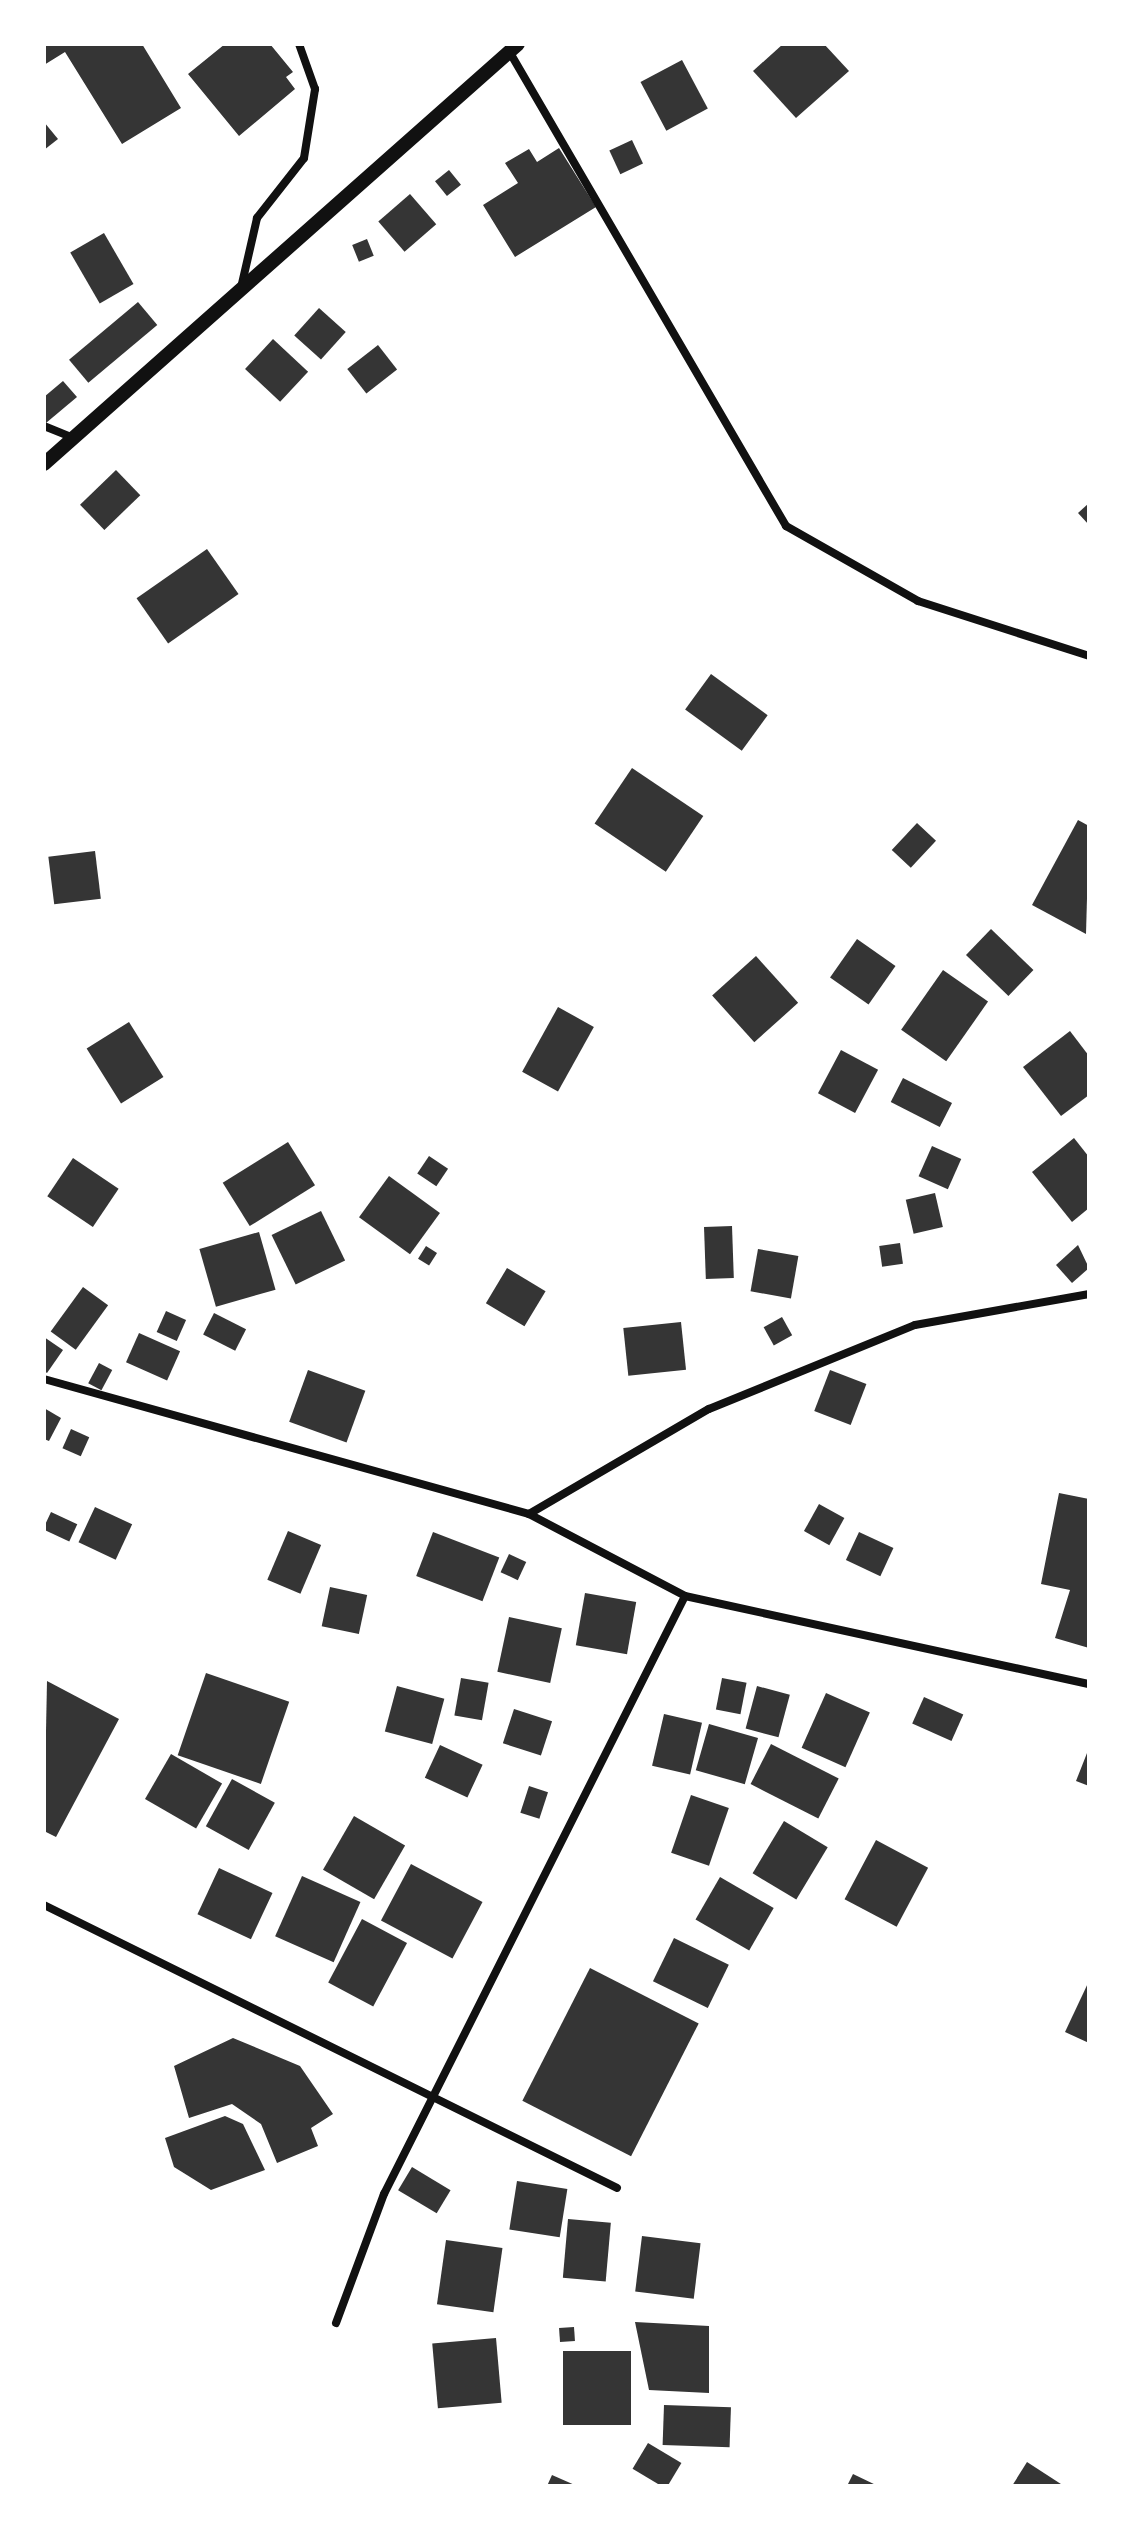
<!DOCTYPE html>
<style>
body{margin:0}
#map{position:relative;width:1133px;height:2530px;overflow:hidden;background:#fff;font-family:"Exo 2",sans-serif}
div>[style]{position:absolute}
.building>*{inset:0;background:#353535;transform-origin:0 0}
.minor>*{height:8px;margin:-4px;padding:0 4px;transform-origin:4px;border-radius:4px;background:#111}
.tertiary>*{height:14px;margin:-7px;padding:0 7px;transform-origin:7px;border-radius:7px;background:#111}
span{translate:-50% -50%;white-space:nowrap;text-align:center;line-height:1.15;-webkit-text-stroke:8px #fff;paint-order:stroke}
.frame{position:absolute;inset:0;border:46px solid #fff;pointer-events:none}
</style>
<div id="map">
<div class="building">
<i style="clip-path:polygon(44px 44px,142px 44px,181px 108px,122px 144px,65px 52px,44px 65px)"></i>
<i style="clip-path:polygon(225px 44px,270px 44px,293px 72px,286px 77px,295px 89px,239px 136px,188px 74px)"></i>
<i style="clip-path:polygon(783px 44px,824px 44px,849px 71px,796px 118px,753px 71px)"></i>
<i style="left:682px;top:60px;width:55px;height:47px;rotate:62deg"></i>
<i style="clip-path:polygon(44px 122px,58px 139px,44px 150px)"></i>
<i style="left:632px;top:140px;width:26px;height:25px;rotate:65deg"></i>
<i style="clip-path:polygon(559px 148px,596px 207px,515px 257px,483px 205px,518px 183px,505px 163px,529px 149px,537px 162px)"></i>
<i style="left:449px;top:170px;width:19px;height:18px;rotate:51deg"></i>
<i style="left:410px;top:194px;width:40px;height:42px;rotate:49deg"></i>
<i style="left:104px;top:233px;width:59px;height:39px;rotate:60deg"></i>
<i style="left:367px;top:239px;width:18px;height:16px;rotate:68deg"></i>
<i style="left:138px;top:302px;width:30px;height:90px;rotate:50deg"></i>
<i style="left:319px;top:308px;width:36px;height:37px;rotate:42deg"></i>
<i style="left:273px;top:339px;width:48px;height:41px;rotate:43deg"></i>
<i style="left:378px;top:345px;width:31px;height:39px;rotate:52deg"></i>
<i style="clip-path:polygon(63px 381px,77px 397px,46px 423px,44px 397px)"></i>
<i style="left:116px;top:470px;width:35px;height:50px;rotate:46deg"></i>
<i style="clip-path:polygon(1089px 503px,1089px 525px,1078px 513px)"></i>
<i style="left:207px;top:549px;width:55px;height:86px;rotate:55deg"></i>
<i style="left:711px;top:674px;width:70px;height:44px;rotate:36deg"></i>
<i style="left:632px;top:768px;width:86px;height:67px;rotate:34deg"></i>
<i style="clip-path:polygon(1078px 820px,1089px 826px,1086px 934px,1032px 905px)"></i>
<i style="left:917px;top:823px;width:26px;height:37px;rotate:43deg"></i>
<i style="left:95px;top:851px;width:48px;height:47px;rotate:83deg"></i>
<i style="left:991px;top:929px;width:59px;height:36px;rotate:44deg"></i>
<i style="left:857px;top:939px;width:47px;height:47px;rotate:35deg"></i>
<i style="left:756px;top:956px;width:63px;height:59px;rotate:48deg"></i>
<i style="left:943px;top:970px;width:55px;height:73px;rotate:35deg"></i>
<i style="left:558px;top:1007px;width:41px;height:74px;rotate:29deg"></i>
<i style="left:129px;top:1022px;width:65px;height:50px;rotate:58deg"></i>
<i style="clip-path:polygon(1070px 1031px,1089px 1056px,1089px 1095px,1061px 1116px,1023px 1067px)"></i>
<i style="left:841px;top:1050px;width:42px;height:49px;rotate:28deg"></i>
<i style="left:903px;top:1078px;width:55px;height:27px;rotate:27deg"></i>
<i style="clip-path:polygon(1074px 1138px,1089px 1157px,1089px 1208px,1072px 1222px,1032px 1172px)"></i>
<i style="left:288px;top:1142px;width:51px;height:77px;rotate:58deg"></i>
<i style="left:932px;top:1146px;width:32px;height:33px;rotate:24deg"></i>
<i style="left:429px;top:1156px;width:23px;height:21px;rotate:34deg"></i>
<i style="left:73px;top:1158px;width:55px;height:46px;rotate:34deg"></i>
<i style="left:389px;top:1176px;width:63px;height:51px;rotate:36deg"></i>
<i style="left:935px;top:1193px;width:35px;height:30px;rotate:77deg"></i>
<i style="left:321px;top:1211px;width:55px;height:55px;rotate:64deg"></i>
<i style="left:732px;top:1226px;width:52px;height:28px;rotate:88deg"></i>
<i style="left:259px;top:1232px;width:60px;height:62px;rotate:74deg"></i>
<i style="left:900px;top:1243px;width:21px;height:21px;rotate:82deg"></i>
<i style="clip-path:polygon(1078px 1245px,1089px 1268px,1072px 1283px,1056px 1265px)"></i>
<i style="left:426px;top:1246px;width:13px;height:15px;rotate:32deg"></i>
<i style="left:758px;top:1249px;width:41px;height:43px;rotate:10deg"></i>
<i style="left:507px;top:1268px;width:45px;height:41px;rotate:31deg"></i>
<i style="left:83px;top:1287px;width:31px;height:55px;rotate:36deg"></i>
<i style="left:166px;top:1311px;width:22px;height:23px;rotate:24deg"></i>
<i style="left:214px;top:1313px;width:36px;height:24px;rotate:27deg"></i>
<i style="left:782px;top:1317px;width:21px;height:21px;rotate:61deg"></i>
<i style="left:681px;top:1322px;width:48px;height:58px;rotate:84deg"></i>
<i style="left:139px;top:1333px;width:45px;height:32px;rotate:24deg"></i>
<i style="clip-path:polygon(44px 1337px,63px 1350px,47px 1373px,44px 1371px)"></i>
<i style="left:99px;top:1363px;width:15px;height:23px;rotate:28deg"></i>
<i style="left:308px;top:1370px;width:61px;height:55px;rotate:20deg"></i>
<i style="left:830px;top:1370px;width:39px;height:44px;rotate:21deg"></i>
<i style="clip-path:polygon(44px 1408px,61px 1418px,49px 1441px,44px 1439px)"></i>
<i style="left:71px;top:1429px;width:20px;height:21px;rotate:24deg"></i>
<i style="clip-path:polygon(1059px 1493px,1089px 1499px,1089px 1648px,1055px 1638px,1070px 1590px,1041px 1584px)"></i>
<i style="left:819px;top:1504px;width:29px;height:31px;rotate:29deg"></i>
<i style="left:95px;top:1507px;width:41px;height:39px;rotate:25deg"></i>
<i style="left:51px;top:1512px;width:29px;height:19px;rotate:25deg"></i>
<i style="left:288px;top:1531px;width:36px;height:53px;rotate:23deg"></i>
<i style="left:433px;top:1532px;width:71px;height:47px;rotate:21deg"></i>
<i style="left:859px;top:1532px;width:38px;height:31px;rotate:25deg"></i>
<i style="left:509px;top:1554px;width:19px;height:20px;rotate:25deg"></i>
<i style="left:330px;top:1587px;width:38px;height:40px;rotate:12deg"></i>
<i style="left:585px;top:1593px;width:52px;height:53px;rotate:10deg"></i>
<i style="left:509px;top:1617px;width:54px;height:56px;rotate:12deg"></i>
<i style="left:206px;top:1673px;width:88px;height:87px;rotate:19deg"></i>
<i style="left:461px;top:1678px;width:28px;height:38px;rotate:10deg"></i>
<i style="left:722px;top:1678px;width:25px;height:32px;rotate:11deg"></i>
<i style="clip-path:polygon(47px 1681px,119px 1719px,56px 1837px,44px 1831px)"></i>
<i style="left:397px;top:1686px;width:49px;height:47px;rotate:15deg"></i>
<i style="left:757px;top:1686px;width:34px;height:44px;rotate:15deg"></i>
<i style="left:826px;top:1693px;width:48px;height:60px;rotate:24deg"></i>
<i style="left:924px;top:1697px;width:43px;height:29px;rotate:24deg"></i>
<i style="left:514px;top:1709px;width:40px;height:36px;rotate:18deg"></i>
<i style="left:664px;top:1714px;width:39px;height:53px;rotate:13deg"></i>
<i style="left:709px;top:1724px;width:51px;height:48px;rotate:16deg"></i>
<i style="left:771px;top:1744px;width:76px;height:45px;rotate:27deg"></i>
<i style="left:440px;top:1745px;width:47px;height:36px;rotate:25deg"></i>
<i style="clip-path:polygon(1089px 1748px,1089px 1786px,1076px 1781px)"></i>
<i style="left:171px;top:1754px;width:59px;height:52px;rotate:30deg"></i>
<i style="left:232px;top:1779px;width:49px;height:54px;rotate:29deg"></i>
<i style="left:529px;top:1786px;width:20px;height:28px;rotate:18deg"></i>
<i style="left:691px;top:1795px;width:40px;height:61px;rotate:19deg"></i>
<i style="left:354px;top:1816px;width:59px;height:62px;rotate:30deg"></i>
<i style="left:784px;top:1821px;width:51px;height:61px;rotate:31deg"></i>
<i style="left:876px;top:1840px;width:59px;height:67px;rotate:28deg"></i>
<i style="left:411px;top:1864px;width:81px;height:64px;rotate:28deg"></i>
<i style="left:219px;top:1868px;width:59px;height:51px;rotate:25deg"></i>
<i style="left:302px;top:1876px;width:64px;height:66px;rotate:24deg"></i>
<i style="left:720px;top:1877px;width:62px;height:49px;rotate:30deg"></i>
<i style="left:362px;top:1919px;width:51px;height:72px;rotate:28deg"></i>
<i style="left:674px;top:1938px;width:61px;height:48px;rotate:26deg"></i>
<i style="left:590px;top:1968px;width:122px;height:149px;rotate:27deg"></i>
<i style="clip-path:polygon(1089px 1981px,1089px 2043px,1065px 2032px)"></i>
<i style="clip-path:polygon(233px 2038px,300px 2066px,333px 2114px,311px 2128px,318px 2146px,277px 2163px,261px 2124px,232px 2104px,189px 2118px,174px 2066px)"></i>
<i style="clip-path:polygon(225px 2116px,243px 2124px,265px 2170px,211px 2190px,174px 2167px,165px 2138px)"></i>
<i style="left:412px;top:2167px;width:45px;height:27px;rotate:31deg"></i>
<i style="left:517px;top:2181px;width:51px;height:49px;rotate:9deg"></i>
<i style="left:568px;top:2219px;width:43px;height:59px;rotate:5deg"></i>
<i style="left:642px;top:2236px;width:59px;height:56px;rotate:7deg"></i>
<i style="left:446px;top:2240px;width:57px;height:65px;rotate:8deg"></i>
<i style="clip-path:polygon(635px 2322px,709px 2326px,709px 2393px,649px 2390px)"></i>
<i style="left:574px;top:2327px;width:14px;height:15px;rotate:86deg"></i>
<i style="left:496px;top:2338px;width:65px;height:64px;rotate:85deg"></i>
<i style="left:563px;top:2351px;width:68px;height:74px"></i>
<i style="left:664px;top:2405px;width:67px;height:40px;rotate:2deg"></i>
<i style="left:648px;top:2443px;width:39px;height:30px;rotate:31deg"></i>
<i style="clip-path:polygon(1027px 2462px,1064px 2486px,1012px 2486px)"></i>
<i style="clip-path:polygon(853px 2474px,878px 2486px,847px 2486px)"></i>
<i style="clip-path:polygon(552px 2475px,577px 2486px,547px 2486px)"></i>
</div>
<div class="minor">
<i style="left:509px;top:51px;width:550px;rotate:59.75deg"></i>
<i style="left:786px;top:526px;width:152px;rotate:29.6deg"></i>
<i style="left:918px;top:601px;width:180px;rotate:17.8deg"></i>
<i style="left:241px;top:288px;width:72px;rotate:-77.1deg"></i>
<i style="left:257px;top:218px;width:76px;rotate:-51.9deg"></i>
<i style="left:304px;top:158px;width:70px;rotate:-80.9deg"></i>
<i style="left:315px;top:89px;width:48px;rotate:-109.6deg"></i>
<i style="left:44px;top:426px;width:31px;rotate:22deg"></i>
<i style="left:44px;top:1379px;width:503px;rotate:15.55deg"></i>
<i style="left:529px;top:1514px;width:176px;rotate:27.7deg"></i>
<i style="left:685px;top:1596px;width:413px;rotate:12.3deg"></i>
<i style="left:529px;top:1514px;width:208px;rotate:-30.3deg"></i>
<i style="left:709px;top:1409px;width:222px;rotate:-22.2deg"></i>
<i style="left:915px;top:1325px;width:177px;rotate:-10.1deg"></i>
<i style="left:44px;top:1905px;width:639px;rotate:26.28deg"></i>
<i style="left:336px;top:2323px;width:138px;rotate:-69.6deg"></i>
<i style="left:384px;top:2194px;width:669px;rotate:-63.28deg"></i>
</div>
<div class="tertiary">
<i style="left:44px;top:464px;width:633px;rotate:-41.54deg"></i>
</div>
<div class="frame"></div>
</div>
